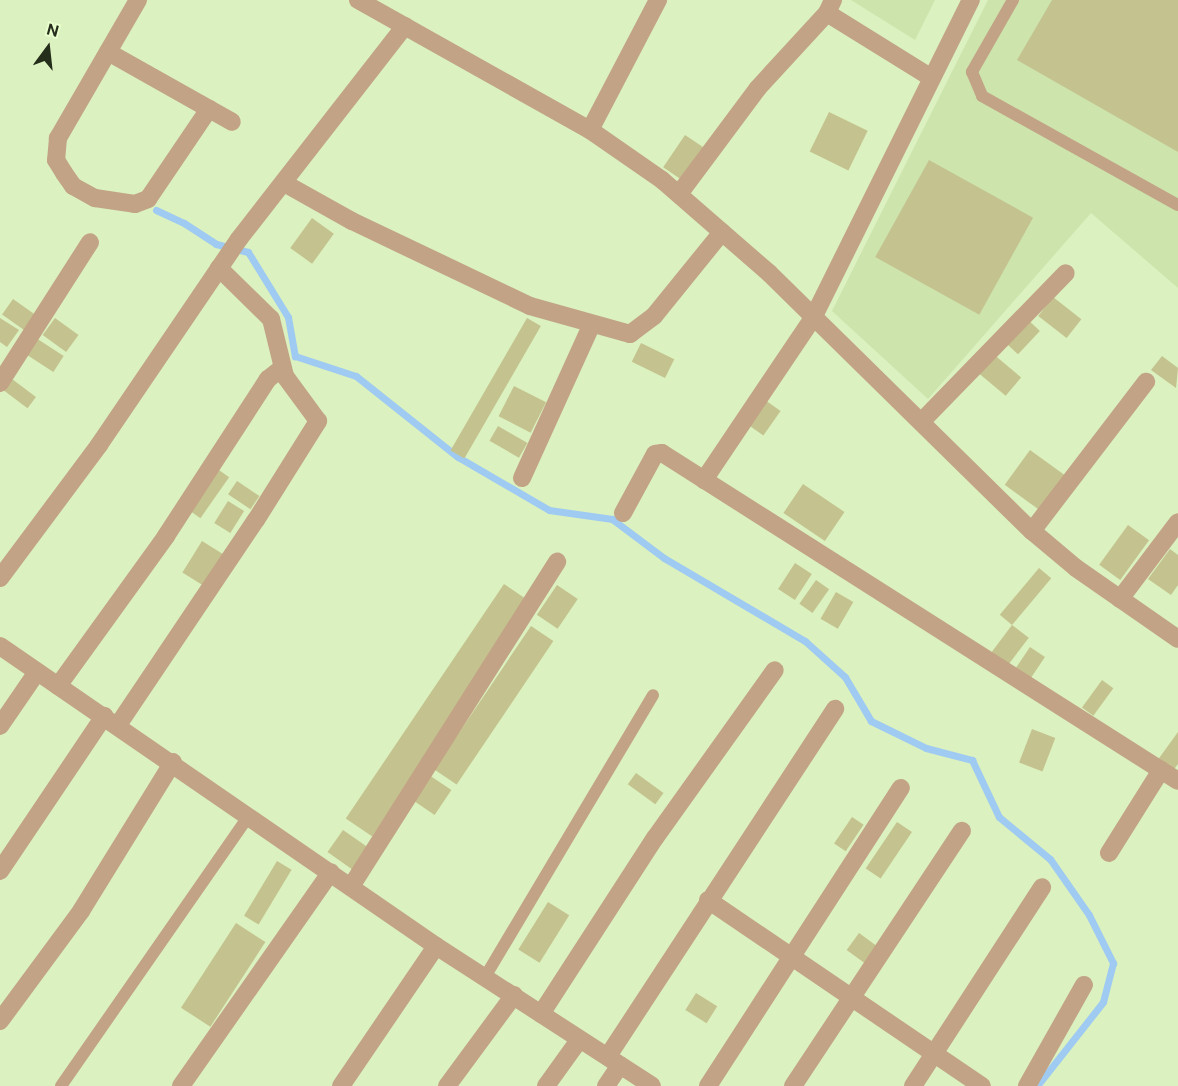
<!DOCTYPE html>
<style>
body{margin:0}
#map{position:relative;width:1178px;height:1086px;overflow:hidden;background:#dbf1bf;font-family:"DM Sans",sans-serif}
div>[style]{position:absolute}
.built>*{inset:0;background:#cde4ad}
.stream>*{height:7px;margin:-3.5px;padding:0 3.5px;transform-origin:3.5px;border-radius:3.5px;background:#9fcaf2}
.building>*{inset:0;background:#c4c38f;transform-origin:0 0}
.service>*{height:12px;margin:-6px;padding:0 6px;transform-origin:6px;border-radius:6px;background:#c2a385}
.minor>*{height:18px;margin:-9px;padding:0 9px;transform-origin:9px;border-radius:9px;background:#c2a385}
span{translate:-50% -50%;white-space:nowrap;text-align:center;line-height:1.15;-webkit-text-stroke:4.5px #e8fecc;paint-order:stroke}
.north{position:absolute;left:18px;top:18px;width:60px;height:60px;-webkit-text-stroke:4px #e8fecc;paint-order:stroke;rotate:15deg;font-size:16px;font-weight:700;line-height:24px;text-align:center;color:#252d1b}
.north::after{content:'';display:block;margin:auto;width:21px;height:27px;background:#252d1b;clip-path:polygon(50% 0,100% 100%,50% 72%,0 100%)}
</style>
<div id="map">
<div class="built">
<i style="clip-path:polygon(851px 0,935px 0,915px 40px)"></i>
<i style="clip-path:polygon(988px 0,1178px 0,1178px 288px,1091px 213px,928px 399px,832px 311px)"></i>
</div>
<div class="stream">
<i style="left:156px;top:210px;width:31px;rotate:25deg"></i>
<i style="left:184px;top:223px;width:38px;rotate:33deg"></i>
<i style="left:216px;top:244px;width:33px;rotate:14deg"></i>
<i style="left:248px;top:252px;width:76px;rotate:58.4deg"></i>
<i style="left:288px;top:317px;width:40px;rotate:80deg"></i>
<i style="left:295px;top:356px;width:64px;rotate:18.2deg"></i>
<i style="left:356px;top:376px;width:130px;rotate:38.5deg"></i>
<i style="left:458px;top:457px;width:105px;rotate:30.2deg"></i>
<i style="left:549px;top:510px;width:64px;rotate:8.1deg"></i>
<i style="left:612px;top:519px;width:65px;rotate:36.9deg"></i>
<i style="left:664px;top:558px;width:164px;rotate:30.5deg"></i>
<i style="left:805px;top:641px;width:54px;rotate:42deg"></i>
<i style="left:845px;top:677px;width:51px;rotate:59.4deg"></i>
<i style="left:871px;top:721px;width:61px;rotate:26.1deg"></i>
<i style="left:926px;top:748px;width:48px;rotate:14.6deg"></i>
<i style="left:972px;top:760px;width:63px;rotate:64.7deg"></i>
<i style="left:999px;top:817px;width:66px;rotate:39.5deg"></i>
<i style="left:1050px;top:859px;width:68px;rotate:55.1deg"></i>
<i style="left:1089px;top:915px;width:54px;rotate:63.4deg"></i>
<i style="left:1113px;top:963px;width:40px;rotate:104.4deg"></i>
<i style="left:1103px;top:1002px;width:107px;rotate:128.2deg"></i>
</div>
<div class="building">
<i style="clip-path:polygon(1052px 0,1178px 0,1178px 152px,1017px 60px)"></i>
<i style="left:829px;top:112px;width:43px;height:44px;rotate:26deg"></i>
<i style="left:685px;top:135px;width:23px;height:39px;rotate:34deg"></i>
<i style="left:929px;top:160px;width:119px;height:111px;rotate:29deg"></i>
<i style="left:312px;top:218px;width:27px;height:37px;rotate:36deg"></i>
<i style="left:1053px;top:297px;width:36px;height:24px;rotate:38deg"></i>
<i style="left:13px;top:299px;width:29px;height:19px;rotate:35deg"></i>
<i style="clip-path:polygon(0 318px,19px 330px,7px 347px,0 342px)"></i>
<i style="left:55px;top:318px;width:29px;height:21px;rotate:36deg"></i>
<i style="left:527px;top:318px;width:16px;height:153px;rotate:30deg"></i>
<i style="left:1026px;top:318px;width:19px;height:32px;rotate:43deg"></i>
<i style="left:36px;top:338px;width:33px;height:19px;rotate:33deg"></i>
<i style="left:641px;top:343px;width:37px;height:21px;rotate:26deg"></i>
<i style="left:992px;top:353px;width:38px;height:24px;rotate:40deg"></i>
<i style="clip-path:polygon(1162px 356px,1178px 368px,1176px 388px,1151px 370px)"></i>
<i style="left:12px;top:379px;width:30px;height:14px;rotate:37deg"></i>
<i style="left:514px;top:386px;width:36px;height:34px;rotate:27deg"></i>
<i style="left:765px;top:400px;width:19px;height:30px;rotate:35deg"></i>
<i style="left:498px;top:426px;width:34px;height:17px;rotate:30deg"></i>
<i style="left:1030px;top:450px;width:44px;height:43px;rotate:36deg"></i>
<i style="left:216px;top:468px;width:16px;height:50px;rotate:35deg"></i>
<i style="left:237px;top:481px;width:27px;height:16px;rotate:34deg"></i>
<i style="left:803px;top:484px;width:50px;height:35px;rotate:34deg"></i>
<i style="left:228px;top:501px;width:19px;height:26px;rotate:32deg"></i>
<i style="left:1128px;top:525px;width:26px;height:49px;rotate:36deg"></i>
<i style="left:202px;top:541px;width:25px;height:37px;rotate:32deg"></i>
<i style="clip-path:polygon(1170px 549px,1178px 555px,1178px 585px,1171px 595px,1148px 579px)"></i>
<i style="left:795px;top:563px;width:20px;height:31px;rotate:33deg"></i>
<i style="left:1039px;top:568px;width:16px;height:61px;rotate:40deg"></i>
<i style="left:816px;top:580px;width:16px;height:29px;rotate:35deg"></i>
<i style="left:504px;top:584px;width:32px;height:283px;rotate:34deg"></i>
<i style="left:557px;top:585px;width:25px;height:36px;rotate:34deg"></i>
<i style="left:836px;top:592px;width:20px;height:31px;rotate:30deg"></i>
<i style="left:1012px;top:625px;width:21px;height:34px;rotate:37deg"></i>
<i style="left:531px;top:626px;width:27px;height:173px;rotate:34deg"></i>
<i style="left:1030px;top:647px;width:18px;height:27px;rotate:34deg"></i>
<i style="left:1102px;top:680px;width:14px;height:34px;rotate:36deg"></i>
<i style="left:1032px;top:729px;width:25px;height:36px;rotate:21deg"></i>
<i style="clip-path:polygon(1178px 732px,1178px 764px,1172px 772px,1157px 761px)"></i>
<i style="left:636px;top:773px;width:34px;height:14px;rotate:36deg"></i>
<i style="left:429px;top:775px;width:27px;height:30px;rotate:34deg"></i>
<i style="left:852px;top:817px;width:14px;height:32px;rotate:34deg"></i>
<i style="left:897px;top:822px;width:18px;height:56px;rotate:34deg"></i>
<i style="left:343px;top:830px;width:32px;height:27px;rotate:35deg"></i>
<i style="left:277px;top:861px;width:17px;height:64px;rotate:31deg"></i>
<i style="left:548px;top:902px;width:25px;height:56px;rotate:32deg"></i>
<i style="left:236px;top:923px;width:35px;height:101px;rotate:33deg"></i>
<i style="left:859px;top:933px;width:22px;height:21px;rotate:36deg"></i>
<i style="left:696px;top:993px;width:25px;height:20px;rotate:32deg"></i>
</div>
<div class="service">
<i style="left:1013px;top:0;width:83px;rotate:119.7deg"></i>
<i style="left:972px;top:72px;width:26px;rotate:67deg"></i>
<i style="left:982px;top:96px;width:224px;rotate:29.1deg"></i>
<i style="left:485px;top:977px;width:328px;rotate:-59.2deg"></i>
<i style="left:61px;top:1086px;width:330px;rotate:-55.2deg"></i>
</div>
<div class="minor">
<i style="left:138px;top:0;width:160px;rotate:120.1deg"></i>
<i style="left:58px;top:138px;width:22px;rotate:95deg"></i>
<i style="left:56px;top:160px;width:15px;rotate:58deg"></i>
<i style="left:64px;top:173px;width:16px;rotate:55deg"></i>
<i style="left:73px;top:186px;width:25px;rotate:29deg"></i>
<i style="left:95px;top:198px;width:40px;rotate:8.5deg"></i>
<i style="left:135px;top:204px;width:14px;rotate:-21deg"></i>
<i style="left:148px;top:199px;width:109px;rotate:-55.9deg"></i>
<i style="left:358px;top:0;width:266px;rotate:29.3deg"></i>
<i style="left:590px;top:130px;width:88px;rotate:34.8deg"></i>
<i style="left:662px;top:180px;width:142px;rotate:41deg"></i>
<i style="left:769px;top:273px;width:368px;rotate:44.5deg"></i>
<i style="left:1032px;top:531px;width:57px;rotate:40.1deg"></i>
<i style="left:1076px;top:568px;width:124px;rotate:34.8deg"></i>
<i style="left:833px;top:0;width:14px;rotate:115deg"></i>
<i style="left:827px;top:13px;width:123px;rotate:31.8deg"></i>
<i style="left:108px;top:52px;width:142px;rotate:29.4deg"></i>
<i style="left:590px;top:130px;width:147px;rotate:-62.4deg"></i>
<i style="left:284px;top:183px;width:78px;rotate:29.2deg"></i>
<i style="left:352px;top:221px;width:197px;rotate:25.5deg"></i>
<i style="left:530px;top:306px;width:104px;rotate:15.6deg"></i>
<i style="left:630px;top:334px;width:30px;rotate:-37deg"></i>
<i style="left:654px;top:316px;width:108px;rotate:-51deg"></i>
<i style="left:679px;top:194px;width:132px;rotate:-53.3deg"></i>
<i style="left:758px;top:88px;width:102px;rotate:-47.4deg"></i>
<i style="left:0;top:383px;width:167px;rotate:-57.4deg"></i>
<i style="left:922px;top:421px;width:206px;rotate:-45.8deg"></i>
<i style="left:522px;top:478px;width:167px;rotate:-65.6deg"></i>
<i style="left:704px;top:480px;width:195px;rotate:-56.1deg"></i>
<i style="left:813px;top:318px;width:355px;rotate:-63.6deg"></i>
<i style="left:623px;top:513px;width:67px;rotate:-61.5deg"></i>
<i style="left:655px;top:454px;width:7px;rotate:-8deg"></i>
<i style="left:662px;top:453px;width:611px;rotate:32.44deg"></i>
<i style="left:1032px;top:531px;width:188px;rotate:-52.6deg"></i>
<i style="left:0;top:578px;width:166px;rotate:-53.3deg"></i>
<i style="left:99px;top:445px;width:249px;rotate:-55.8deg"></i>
<i style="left:239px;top:239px;width:270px;rotate:-52.1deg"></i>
<i style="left:1120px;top:599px;width:96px;rotate:-53deg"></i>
<i style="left:0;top:646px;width:529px;rotate:34.53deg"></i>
<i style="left:436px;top:946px;width:257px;rotate:32.9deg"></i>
<i style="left:58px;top:686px;width:185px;rotate:-54.2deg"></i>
<i style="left:166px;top:536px;width:187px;rotate:-57deg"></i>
<i style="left:268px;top:379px;width:18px;rotate:-38deg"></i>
<i style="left:118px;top:725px;width:247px;rotate:-56.1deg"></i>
<i style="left:256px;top:520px;width:117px;rotate:-57.9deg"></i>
<i style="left:318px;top:421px;width:56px;rotate:-126.3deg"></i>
<i style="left:285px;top:376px;width:59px;rotate:-103.8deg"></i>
<i style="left:271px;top:319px;width:73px;rotate:-135.6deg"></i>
<i style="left:0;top:726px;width:65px;rotate:-55.6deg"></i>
<i style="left:1109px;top:853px;width:98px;rotate:-57.9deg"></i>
<i style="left:0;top:871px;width:187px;rotate:-56.1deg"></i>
<i style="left:352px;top:885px;width:383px;rotate:-57.6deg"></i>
<i style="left:708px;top:900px;width:331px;rotate:34.2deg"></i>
<i style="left:541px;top:1014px;width:210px;rotate:-57.1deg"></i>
<i style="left:655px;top:838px;width:206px;rotate:-54.5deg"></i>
<i style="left:0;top:1021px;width:137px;rotate:-53.6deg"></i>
<i style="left:81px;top:911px;width:175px;rotate:-58.3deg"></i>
<i style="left:608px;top:1056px;width:415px;rotate:-56.8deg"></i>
<i style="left:181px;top:1086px;width:261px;rotate:-55deg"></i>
<i style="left:341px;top:1086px;width:169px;rotate:-55.8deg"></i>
<i style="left:447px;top:1086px;width:113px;rotate:-53.6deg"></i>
<i style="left:546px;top:1086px;width:57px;rotate:-54.3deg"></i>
<i style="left:606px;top:1086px;width:25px;rotate:-56deg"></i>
<i style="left:708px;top:1086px;width:355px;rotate:-57.1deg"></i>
<i style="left:793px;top:1086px;width:306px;rotate:-56.5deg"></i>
<i style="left:913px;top:1086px;width:237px;rotate:-57deg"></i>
<i style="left:1027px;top:1086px;width:116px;rotate:-60.6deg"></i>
</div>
<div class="north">N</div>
</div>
